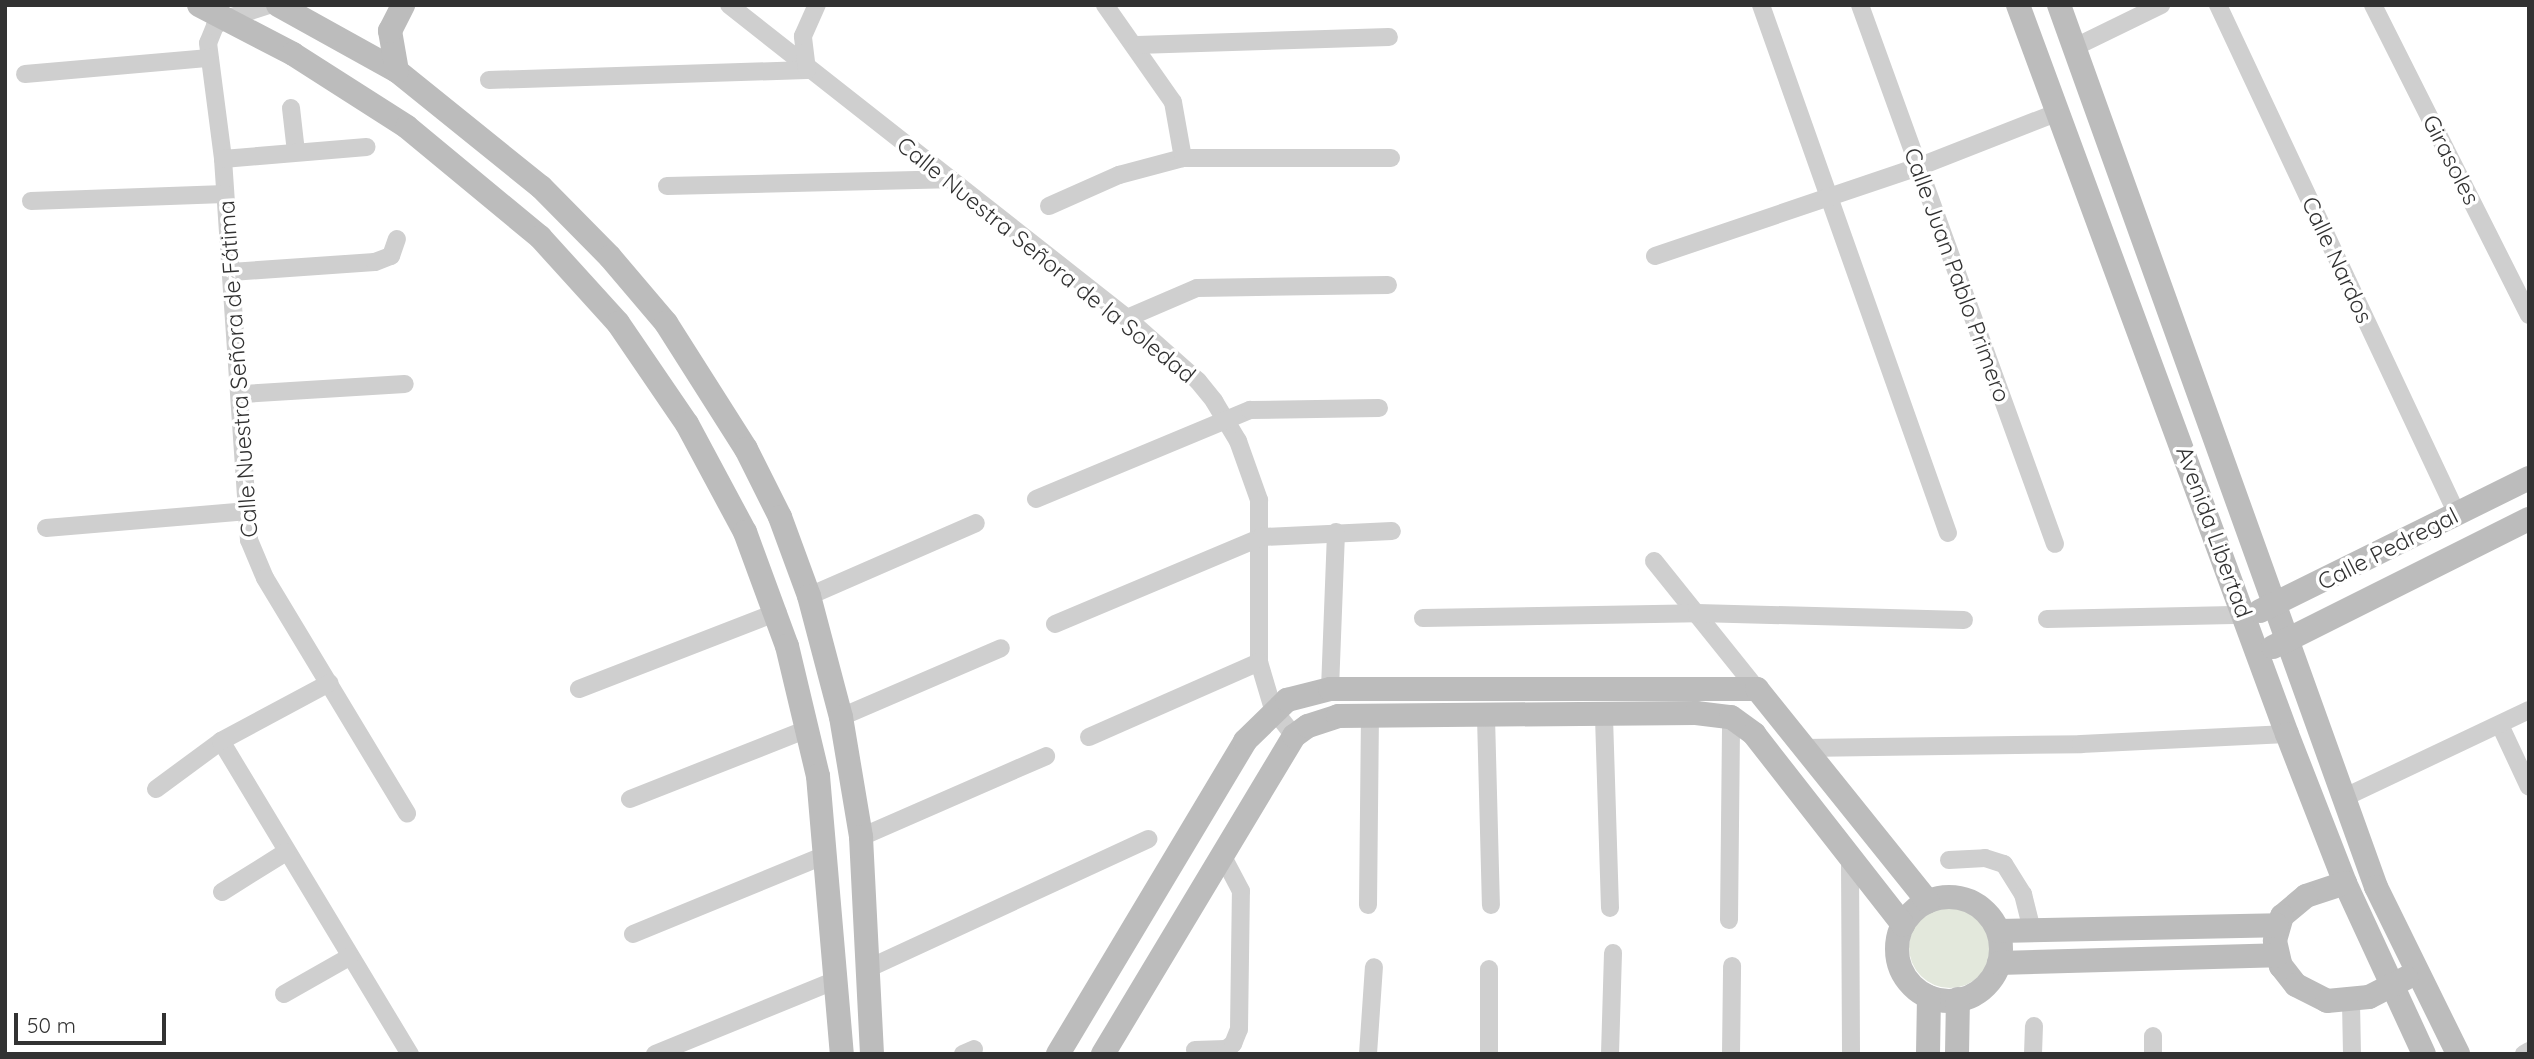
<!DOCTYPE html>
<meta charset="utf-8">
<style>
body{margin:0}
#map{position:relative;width:2534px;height:1059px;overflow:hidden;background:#fff;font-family:Quicksand,sans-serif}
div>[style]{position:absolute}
.green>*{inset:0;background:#e3e8dc}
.round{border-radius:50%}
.street>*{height:18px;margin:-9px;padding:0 9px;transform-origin:9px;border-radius:9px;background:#cfcfcf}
.secondary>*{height:24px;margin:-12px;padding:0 12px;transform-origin:12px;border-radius:12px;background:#bcbcbc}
.secondary>.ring{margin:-12px;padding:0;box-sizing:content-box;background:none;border:24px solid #bcbcbc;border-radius:50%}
span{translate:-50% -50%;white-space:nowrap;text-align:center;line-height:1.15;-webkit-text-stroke:7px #fff;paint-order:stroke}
.street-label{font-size:23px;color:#323232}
.frame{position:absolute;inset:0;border:7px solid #323232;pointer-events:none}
.scale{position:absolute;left:14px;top:1013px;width:152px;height:32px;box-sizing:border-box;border:4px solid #323232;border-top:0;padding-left:9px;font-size:21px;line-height:24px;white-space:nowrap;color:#323232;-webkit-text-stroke:5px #fff;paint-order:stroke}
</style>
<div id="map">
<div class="green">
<i class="round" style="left:1909px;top:906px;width:82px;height:82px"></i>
</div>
<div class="street">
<i style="left:269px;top:5px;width:45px;rotate:162deg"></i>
<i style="left:226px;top:19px;width:13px;rotate:148deg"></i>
<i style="left:215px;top:26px;width:18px;rotate:112deg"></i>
<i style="left:208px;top:43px;width:117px;rotate:82.6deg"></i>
<i style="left:223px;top:159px;width:382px;rotate:86.1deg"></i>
<i style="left:249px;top:540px;width:41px;rotate:67.2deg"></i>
<i style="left:265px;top:578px;width:275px;rotate:58.9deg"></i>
<i style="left:729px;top:5px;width:506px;rotate:38.18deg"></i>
<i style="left:1127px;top:318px;width:95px;rotate:41.6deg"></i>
<i style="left:1198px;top:381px;width:26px;rotate:51deg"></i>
<i style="left:1214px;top:401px;width:47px;rotate:59deg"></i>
<i style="left:1238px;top:441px;width:63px;rotate:70.4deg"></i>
<i style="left:1259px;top:500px;width:162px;rotate:90deg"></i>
<i style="left:1259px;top:662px;width:49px;rotate:73.4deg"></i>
<i style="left:1273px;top:709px;width:34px;rotate:52deg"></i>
<i style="left:1105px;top:5px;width:118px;rotate:55deg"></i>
<i style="left:1173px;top:102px;width:57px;rotate:79.9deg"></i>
<i style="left:1761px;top:5px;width:560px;rotate:70.5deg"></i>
<i style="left:1860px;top:5px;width:573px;rotate:70.11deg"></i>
<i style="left:2218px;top:5px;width:562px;rotate:64.85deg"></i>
<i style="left:2373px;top:5px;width:347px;rotate:63.3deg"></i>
<i style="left:1137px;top:45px;width:252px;rotate:-1.8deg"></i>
<i style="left:2075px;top:47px;width:96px;rotate:-26deg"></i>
<i style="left:25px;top:74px;width:185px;rotate:-5deg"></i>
<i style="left:489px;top:80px;width:318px;rotate:-1.8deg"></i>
<i style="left:807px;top:70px;width:34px;rotate:-97deg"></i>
<i style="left:803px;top:36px;width:34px;rotate:-66deg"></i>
<i style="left:291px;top:108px;width:44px;rotate:83.5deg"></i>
<i style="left:223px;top:159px;width:144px;rotate:-4.8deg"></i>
<i style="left:667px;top:186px;width:280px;rotate:-1.4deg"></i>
<i style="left:31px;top:201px;width:194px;rotate:-2.1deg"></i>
<i style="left:1049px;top:206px;width:77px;rotate:-23.9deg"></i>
<i style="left:1119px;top:175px;width:66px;rotate:-14.9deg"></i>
<i style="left:1183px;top:158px;width:208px"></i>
<i style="left:1655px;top:256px;width:278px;rotate:-18.7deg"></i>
<i style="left:1918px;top:167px;width:150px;rotate:-21.4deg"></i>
<i style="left:231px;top:272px;width:144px;rotate:-4deg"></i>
<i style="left:375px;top:262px;width:17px;rotate:-21deg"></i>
<i style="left:391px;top:256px;width:18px;rotate:-71deg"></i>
<i style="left:1127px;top:318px;width:76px;rotate:-23.2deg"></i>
<i style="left:1197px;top:288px;width:191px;rotate:-0.9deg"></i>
<i style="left:242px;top:394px;width:163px;rotate:-3.5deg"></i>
<i style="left:1036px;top:499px;width:232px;rotate:-22.6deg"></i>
<i style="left:1250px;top:410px;width:129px;rotate:-0.9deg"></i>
<i style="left:46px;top:528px;width:203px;rotate:-4.8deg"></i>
<i style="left:1654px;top:561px;width:164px;rotate:51.2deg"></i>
<i style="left:809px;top:596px;width:182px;rotate:-23.6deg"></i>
<i style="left:1423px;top:618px;width:274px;rotate:-1deg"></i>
<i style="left:1697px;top:613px;width:267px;rotate:1.5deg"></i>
<i style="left:2047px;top:619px;width:198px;rotate:-1.2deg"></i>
<i style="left:1055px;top:624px;width:225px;rotate:-22.8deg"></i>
<i style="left:1262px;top:537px;width:130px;rotate:-2.6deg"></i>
<i style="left:579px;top:689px;width:213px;rotate:-21.2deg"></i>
<i style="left:1330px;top:689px;width:157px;rotate:-87.8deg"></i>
<i style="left:841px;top:717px;width:174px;rotate:-23.3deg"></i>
<i style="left:1486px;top:717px;width:188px;rotate:88.5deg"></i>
<i style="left:1604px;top:717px;width:191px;rotate:88.2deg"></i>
<i style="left:2500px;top:725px;width:68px;rotate:64.9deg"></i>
<i style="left:1089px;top:737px;width:186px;rotate:-23.8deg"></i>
<i style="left:221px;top:741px;width:366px;rotate:58.9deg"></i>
<i style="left:1804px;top:748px;width:277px;rotate:-0.8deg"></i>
<i style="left:2081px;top:744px;width:206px;rotate:-2.8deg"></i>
<i style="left:156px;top:789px;width:81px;rotate:-36.4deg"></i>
<i style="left:221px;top:741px;width:123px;rotate:-28.2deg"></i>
<i style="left:2343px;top:798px;width:206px;rotate:-25.3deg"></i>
<i style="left:630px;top:799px;width:191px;rotate:-21.5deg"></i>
<i style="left:861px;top:837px;width:202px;rotate:-23.6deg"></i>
<i style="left:1850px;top:860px;width:194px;rotate:89.7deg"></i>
<i style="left:1949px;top:860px;width:36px;rotate:-3deg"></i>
<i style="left:1985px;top:858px;width:20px;rotate:18deg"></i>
<i style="left:2004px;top:864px;width:36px;rotate:58deg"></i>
<i style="left:2023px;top:894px;width:37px;rotate:76deg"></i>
<i style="left:222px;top:892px;width:75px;rotate:-32deg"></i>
<i style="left:1368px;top:905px;width:188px;rotate:-89.4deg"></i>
<i style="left:1729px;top:920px;width:203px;rotate:-89.4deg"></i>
<i style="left:633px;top:934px;width:209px;rotate:-22.3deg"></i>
<i style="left:867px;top:969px;width:310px;rotate:-24.8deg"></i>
<i style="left:1489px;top:969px;width:85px;rotate:90deg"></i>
<i style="left:284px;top:994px;width:75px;rotate:-29.6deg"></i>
<i style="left:2351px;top:1002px;width:52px;rotate:88.9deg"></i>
<i style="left:2153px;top:1036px;width:18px;rotate:90deg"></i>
<i style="left:1195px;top:1050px;width:31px;rotate:-2deg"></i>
<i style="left:1226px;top:1049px;width:9px;rotate:-36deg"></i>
<i style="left:1233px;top:1044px;width:16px;rotate:-68deg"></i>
<i style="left:1239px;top:1029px;width:138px;rotate:-89.2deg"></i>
<i style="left:1241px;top:891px;width:41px;rotate:-117.8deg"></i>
<i style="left:655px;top:1054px;width:196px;rotate:-22.2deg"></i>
<i style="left:963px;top:1054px;width:12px;rotate:-24deg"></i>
<i style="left:1368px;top:1054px;width:87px;rotate:-86.1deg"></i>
<i style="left:1610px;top:1054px;width:101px;rotate:-88.3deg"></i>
<i style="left:1731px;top:1054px;width:88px;rotate:-89.3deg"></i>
<i style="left:2033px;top:1054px;width:28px;rotate:-88deg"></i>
<i style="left:2524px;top:1054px;width:6px;rotate:-31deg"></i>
</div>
<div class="secondary">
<i style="left:199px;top:5px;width:106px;rotate:27.5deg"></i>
<i style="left:293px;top:54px;width:135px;rotate:32.6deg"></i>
<i style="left:407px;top:127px;width:173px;rotate:39.6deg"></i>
<i style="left:540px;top:237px;width:116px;rotate:47.8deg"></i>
<i style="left:618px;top:323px;width:122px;rotate:55.7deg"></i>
<i style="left:687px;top:424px;width:123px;rotate:61.8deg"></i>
<i style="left:745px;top:532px;width:121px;rotate:69.8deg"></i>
<i style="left:787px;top:646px;width:134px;rotate:76.6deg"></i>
<i style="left:818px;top:776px;width:279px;rotate:85.1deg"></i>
<i style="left:278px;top:5px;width:136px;rotate:29deg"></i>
<i style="left:397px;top:71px;width:185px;rotate:38.9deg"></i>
<i style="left:541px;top:187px;width:98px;rotate:45.4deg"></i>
<i style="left:610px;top:257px;width:87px;rotate:49.7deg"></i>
<i style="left:666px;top:323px;width:149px;rotate:57.6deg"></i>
<i style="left:746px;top:449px;width:76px;rotate:63.4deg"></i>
<i style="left:780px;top:517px;width:84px;rotate:69.8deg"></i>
<i style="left:809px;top:596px;width:125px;rotate:75.2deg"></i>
<i style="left:841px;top:717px;width:122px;rotate:80.5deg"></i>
<i style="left:861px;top:837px;width:217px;rotate:87.1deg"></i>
<i style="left:2018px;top:5px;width:777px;rotate:69.75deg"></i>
<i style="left:2287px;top:734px;width:160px;rotate:68.7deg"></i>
<i style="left:2345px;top:883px;width:188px;rotate:65.2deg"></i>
<i style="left:2059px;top:5px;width:937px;rotate:70.23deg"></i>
<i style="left:2376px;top:887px;width:186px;rotate:63.8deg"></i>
<i style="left:397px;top:71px;width:41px;rotate:-99.9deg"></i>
<i style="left:390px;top:31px;width:29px;rotate:-63deg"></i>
<i style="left:2260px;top:611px;width:300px;rotate:-26.3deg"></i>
<i style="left:2273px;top:647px;width:286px;rotate:-26.6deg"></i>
<i style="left:2345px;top:883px;width:41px;rotate:161.6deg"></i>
<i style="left:2306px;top:896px;width:31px;rotate:140deg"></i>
<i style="left:2282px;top:916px;width:26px;rotate:106deg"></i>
<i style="left:2275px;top:941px;width:26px;rotate:77deg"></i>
<i style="left:2281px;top:966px;width:24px;rotate:52deg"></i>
<i style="left:2296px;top:985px;width:35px;rotate:27deg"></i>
<i style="left:2327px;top:1001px;width:42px;rotate:-5.4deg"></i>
<i style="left:2369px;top:997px;width:42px;rotate:-27.2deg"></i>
<i class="ring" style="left:1897px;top:897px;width:80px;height:80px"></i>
<i style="left:1999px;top:931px;width:278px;rotate:-1.2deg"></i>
<i style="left:1999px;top:963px;width:278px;rotate:-1.6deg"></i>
<i style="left:1058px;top:1054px;width:365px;rotate:-59.1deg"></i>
<i style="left:1245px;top:741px;width:59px;rotate:-44.3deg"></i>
<i style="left:1287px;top:700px;width:44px;rotate:-14.3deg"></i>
<i style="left:1330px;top:689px;width:427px"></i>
<i style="left:1757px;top:689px;width:273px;rotate:51.2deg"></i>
<i style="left:1103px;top:1054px;width:371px;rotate:-59deg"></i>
<i style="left:1294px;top:736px;width:17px;rotate:-36deg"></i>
<i style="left:1308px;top:726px;width:32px;rotate:-18deg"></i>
<i style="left:1338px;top:716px;width:358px;rotate:-0.5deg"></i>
<i style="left:1696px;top:713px;width:35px;rotate:7deg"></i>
<i style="left:1731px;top:717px;width:29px;rotate:36deg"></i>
<i style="left:1754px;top:734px;width:242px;rotate:52deg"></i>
<i style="left:1928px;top:1054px;width:57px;rotate:-89deg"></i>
<i style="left:1957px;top:1054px;width:55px;rotate:-89deg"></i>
</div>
<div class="street-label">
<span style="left:2451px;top:160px;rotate:63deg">Girasoles</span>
<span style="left:1046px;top:260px;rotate:39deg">Calle Nuestra Señora de la Soledad</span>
<span style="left:2337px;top:260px;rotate:65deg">Calle Nardos</span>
<span style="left:1957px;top:275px;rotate:70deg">Calle Juan Pablo Primero</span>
<span style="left:238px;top:369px;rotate:-94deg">Calle Nuestra Señora de Fátima</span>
<span style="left:2214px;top:532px;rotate:70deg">Avenida Libertad</span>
<span style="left:2388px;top:549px;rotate:-27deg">Calle Pedregal</span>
</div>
<div class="frame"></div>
<div class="scale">50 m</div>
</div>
